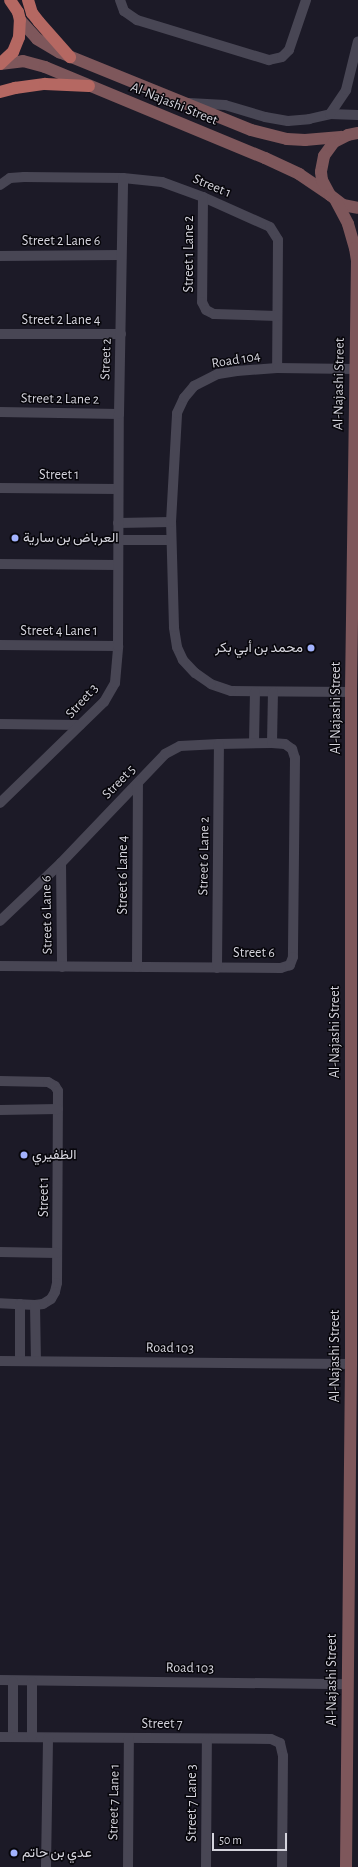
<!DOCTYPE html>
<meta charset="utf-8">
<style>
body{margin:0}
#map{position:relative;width:358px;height:1867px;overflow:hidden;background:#1c1a27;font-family:"Alegreya Sans",Vazirmatn,sans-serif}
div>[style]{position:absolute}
.street>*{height:10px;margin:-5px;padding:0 5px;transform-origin:5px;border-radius:5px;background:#484654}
.secondary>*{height:12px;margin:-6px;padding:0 6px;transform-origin:6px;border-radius:6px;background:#7e575b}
.primary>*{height:12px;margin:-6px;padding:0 6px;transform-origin:6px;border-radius:6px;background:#b56862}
.dots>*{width:11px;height:11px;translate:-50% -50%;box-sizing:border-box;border:2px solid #07060b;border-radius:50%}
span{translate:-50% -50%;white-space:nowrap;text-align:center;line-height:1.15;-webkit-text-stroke:3px #07060b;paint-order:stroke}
.street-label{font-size:14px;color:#d5d4dd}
.poi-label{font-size:14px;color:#d5d4dd}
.left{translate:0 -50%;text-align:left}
.right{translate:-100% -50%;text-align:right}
.scale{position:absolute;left:212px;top:1833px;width:75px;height:18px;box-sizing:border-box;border:2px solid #d5d4dd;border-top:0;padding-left:5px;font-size:12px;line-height:14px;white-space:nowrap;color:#d5d4dd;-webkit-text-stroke:3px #07060b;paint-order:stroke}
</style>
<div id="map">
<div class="street">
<i style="left:120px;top:0;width:12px;rotate:70deg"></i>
<i style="left:124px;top:11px;width:16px;rotate:35deg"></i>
<i style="left:137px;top:20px;width:138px;rotate:16.9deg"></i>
<i style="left:269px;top:60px;width:13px;rotate:-13deg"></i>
<i style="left:282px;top:57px;width:10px;rotate:-45deg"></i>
<i style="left:289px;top:50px;width:53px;rotate:-71.2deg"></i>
<i style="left:189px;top:103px;width:36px;rotate:3deg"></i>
<i style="left:225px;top:105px;width:42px;rotate:16.7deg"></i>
<i style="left:265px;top:117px;width:23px;rotate:10deg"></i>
<i style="left:288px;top:121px;width:21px;rotate:-5deg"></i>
<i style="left:309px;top:119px;width:22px;rotate:-13deg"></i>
<i style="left:330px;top:114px;width:28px;rotate:2deg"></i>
<i style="left:330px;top:114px;width:29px;rotate:-56deg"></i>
<i style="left:346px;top:90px;width:50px;rotate:-76.2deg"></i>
<i style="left:0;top:185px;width:12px;rotate:-35deg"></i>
<i style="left:10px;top:178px;width:14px;rotate:-4deg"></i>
<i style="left:24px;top:177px;width:99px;rotate:0.6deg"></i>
<i style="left:123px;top:178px;width:39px;rotate:6deg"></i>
<i style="left:162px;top:182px;width:44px;rotate:20.1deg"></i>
<i style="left:203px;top:197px;width:73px;rotate:24.1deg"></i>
<i style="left:270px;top:227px;width:15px;rotate:58deg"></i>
<i style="left:278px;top:240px;width:128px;rotate:90.4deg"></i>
<i style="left:203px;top:197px;width:105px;rotate:90.5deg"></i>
<i style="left:202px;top:302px;width:9px;rotate:63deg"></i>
<i style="left:206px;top:310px;width:9px;rotate:27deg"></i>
<i style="left:214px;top:314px;width:63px;rotate:1.8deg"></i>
<i style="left:0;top:256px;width:121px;rotate:-0.5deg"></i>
<i style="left:0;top:334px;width:121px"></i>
<i style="left:0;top:412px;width:119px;rotate:1deg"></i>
<i style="left:0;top:488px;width:118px;rotate:0.5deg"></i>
<i style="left:118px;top:523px;width:53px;rotate:-1.1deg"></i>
<i style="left:118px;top:540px;width:53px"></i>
<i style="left:0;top:564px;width:118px;rotate:0.5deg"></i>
<i style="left:0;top:645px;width:118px;rotate:0.5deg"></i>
<i style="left:351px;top:692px;width:120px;rotate:-179.5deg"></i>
<i style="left:231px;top:691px;width:21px;rotate:-161deg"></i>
<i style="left:211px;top:684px;width:19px;rotate:-145deg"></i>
<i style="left:195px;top:673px;width:18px;rotate:-133deg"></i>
<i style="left:183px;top:660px;width:14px;rotate:-115deg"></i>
<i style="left:177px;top:647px;width:20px;rotate:-99deg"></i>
<i style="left:174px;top:627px;width:105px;rotate:-91.6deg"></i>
<i style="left:171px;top:522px;width:109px;rotate:-86.8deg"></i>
<i style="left:177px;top:413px;width:17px;rotate:-65deg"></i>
<i style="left:184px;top:398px;width:16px;rotate:-50deg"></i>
<i style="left:194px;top:386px;width:27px;rotate:-27deg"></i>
<i style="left:218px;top:374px;width:19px;rotate:-9deg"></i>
<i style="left:237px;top:371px;width:40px;rotate:-4.3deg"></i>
<i style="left:277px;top:368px;width:77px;rotate:0.7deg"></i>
<i style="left:0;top:724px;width:80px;rotate:0.7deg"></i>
<i style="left:254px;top:743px;width:51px;rotate:-88.9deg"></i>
<i style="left:272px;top:743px;width:51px;rotate:-88.9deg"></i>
<i style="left:0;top:803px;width:145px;rotate:-44.2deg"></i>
<i style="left:104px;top:702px;width:22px;rotate:-60deg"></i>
<i style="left:115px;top:683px;width:37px;rotate:-85deg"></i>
<i style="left:118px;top:646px;width:232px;rotate:-89.8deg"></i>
<i style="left:119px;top:414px;width:236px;rotate:-89deg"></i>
<i style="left:61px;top:863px;width:104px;rotate:89.4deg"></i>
<i style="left:0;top:921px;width:84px;rotate:-43.6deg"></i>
<i style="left:61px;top:863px;width:151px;rotate:-46.3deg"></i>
<i style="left:165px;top:754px;width:17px;rotate:-28deg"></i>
<i style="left:180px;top:746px;width:39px;rotate:-3deg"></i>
<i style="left:219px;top:744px;width:53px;rotate:-1.1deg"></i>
<i style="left:272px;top:743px;width:13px;rotate:4deg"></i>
<i style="left:285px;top:744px;width:9px;rotate:36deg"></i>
<i style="left:292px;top:749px;width:9px;rotate:72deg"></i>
<i style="left:295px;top:758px;width:199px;rotate:90.6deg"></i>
<i style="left:293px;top:957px;width:9px;rotate:111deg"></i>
<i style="left:290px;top:965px;width:9px;rotate:162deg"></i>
<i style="left:281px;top:968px;width:281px;rotate:-179.6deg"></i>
<i style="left:137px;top:967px;width:184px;rotate:-89.7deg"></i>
<i style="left:217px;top:968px;width:224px;rotate:-89.5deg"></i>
<i style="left:0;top:1081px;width:48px;rotate:1.2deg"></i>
<i style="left:48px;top:1082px;width:8px;rotate:30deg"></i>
<i style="left:55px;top:1086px;width:6px;rotate:59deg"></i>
<i style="left:58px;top:1091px;width:192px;rotate:90.3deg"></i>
<i style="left:57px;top:1283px;width:9px;rotate:103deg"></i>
<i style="left:55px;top:1292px;width:8px;rotate:120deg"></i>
<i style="left:51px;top:1299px;width:9px;rotate:148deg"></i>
<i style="left:43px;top:1304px;width:8px;rotate:173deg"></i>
<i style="left:35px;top:1305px;width:35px;rotate:-177deg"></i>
<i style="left:0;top:1110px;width:58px;rotate:-1deg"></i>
<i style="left:0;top:1252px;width:57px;rotate:1deg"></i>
<i style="left:35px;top:1305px;width:55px;rotate:89deg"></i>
<i style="left:20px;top:1360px;width:56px;rotate:-90deg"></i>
<i style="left:0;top:1361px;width:351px;rotate:0.5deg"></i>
<i style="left:0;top:1680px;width:347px;rotate:0.7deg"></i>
<i style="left:13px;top:1681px;width:56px;rotate:90deg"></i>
<i style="left:0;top:1737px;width:271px;rotate:0.4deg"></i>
<i style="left:271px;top:1739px;width:10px;rotate:24deg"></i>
<i style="left:280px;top:1743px;width:13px;rotate:77deg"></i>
<i style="left:283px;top:1756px;width:111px;rotate:90.5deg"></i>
<i style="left:32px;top:1737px;width:56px;rotate:-90deg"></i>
<i style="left:46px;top:1867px;width:129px;rotate:-89.1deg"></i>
<i style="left:128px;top:1867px;width:129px;rotate:-89.6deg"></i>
<i style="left:206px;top:1867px;width:128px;rotate:-89.6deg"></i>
</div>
<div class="secondary">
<i style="left:20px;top:20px;width:25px;rotate:48deg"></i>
<i style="left:37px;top:39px;width:26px;rotate:31deg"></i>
<i style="left:59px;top:52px;width:207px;rotate:22.1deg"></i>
<i style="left:251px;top:130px;width:37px;rotate:14deg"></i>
<i style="left:287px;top:139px;width:18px;rotate:3deg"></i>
<i style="left:305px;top:140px;width:36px;rotate:-5deg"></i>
<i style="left:0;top:64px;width:23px;rotate:-7deg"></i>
<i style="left:23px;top:61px;width:23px;rotate:15deg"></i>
<i style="left:45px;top:67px;width:238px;rotate:22.5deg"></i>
<i style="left:265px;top:158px;width:38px;rotate:25deg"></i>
<i style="left:299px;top:174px;width:37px;rotate:34deg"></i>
<i style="left:358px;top:133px;width:10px;rotate:169deg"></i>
<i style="left:348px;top:135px;width:16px;rotate:153deg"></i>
<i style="left:334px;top:142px;width:17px;rotate:126deg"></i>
<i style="left:324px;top:156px;width:16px;rotate:101deg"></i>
<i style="left:321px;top:172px;width:8px;rotate:83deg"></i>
<i style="left:322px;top:180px;width:17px;rotate:62deg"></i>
<i style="left:330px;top:195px;width:16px;rotate:38deg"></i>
<i style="left:343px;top:205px;width:15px;rotate:11deg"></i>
<i style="left:336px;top:201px;width:26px;rotate:62deg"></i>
<i style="left:348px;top:224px;width:25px;rotate:74deg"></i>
<i style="left:355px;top:248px;width:13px;rotate:81deg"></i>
<i style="left:357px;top:261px;width:431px;rotate:90.8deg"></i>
<i style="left:351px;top:692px;width:672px;rotate:90deg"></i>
<i style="left:351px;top:1364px;width:503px;rotate:90.57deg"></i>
</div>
<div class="primary">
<i style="left:28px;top:0;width:14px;rotate:73deg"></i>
<i style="left:32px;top:13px;width:11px;rotate:52deg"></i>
<i style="left:39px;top:22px;width:47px;rotate:48.5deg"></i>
<i style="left:0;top:64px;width:18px;rotate:-43deg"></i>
<i style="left:13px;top:52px;width:16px;rotate:-68deg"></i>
<i style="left:19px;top:37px;width:17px;rotate:-87deg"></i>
<i style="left:20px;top:20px;width:8px;rotate:-104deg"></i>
<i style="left:18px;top:12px;width:14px;rotate:-124deg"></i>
<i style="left:0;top:92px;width:16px;rotate:-15deg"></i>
<i style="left:15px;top:88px;width:30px;rotate:-8deg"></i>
<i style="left:45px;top:84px;width:44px;rotate:2.6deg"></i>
</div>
<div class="dots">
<i style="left:15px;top:538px;background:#a2b2fd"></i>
<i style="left:311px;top:648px;background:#a2b2fd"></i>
<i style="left:24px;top:1155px;background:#a2b2fd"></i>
<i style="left:14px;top:1853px;background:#a2b2fd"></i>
</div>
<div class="street-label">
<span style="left:174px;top:104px;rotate:22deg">Al-Najashi Street</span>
<span style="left:212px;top:186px;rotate:23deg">Street 1</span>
<span style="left:61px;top:241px">Street 2 Lane 6</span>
<span style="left:189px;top:254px;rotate:-90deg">Street 1 Lane 2</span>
<span style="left:61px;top:320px">Street 2 Lane 4</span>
<span style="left:106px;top:359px;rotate:-88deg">Street 2</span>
<span style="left:236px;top:360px;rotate:-9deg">Road 104</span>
<span style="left:339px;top:384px;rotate:-89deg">Al-Najashi Street</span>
<span style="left:60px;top:399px;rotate:1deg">Street 2 Lane 2</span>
<span style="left:59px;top:475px">Street 1</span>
<span style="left:59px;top:631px">Street 4 Lane 1</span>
<span style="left:82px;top:701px;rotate:-48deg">Street 3</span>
<span style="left:336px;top:708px;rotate:-90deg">Al-Najashi Street</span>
<span style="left:119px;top:782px;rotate:-46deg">Street 5</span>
<span style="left:204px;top:856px;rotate:-89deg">Street 6 Lane 2</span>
<span style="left:123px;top:875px;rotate:-90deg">Street 6 Lane 4</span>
<span style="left:47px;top:915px;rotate:-91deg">Street 6 Lane 6</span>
<span style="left:254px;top:953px">Street 6</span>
<span style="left:335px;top:1032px;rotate:-90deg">Al-Najashi Street</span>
<span style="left:44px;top:1197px;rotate:-90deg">Street 1</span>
<span style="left:170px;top:1348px;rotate:1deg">Road 103</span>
<span style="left:335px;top:1356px;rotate:-90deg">Al-Najashi Street</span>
<span style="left:190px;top:1668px;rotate:1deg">Road 103</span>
<span style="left:332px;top:1680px;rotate:-90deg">Al-Najashi Street</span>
<span style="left:162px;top:1724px">Street 7</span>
<span style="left:114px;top:1802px;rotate:-89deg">Street 7 Lane 1</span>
<span style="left:192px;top:1803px;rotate:-90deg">Street 7 Lane 3</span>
</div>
<div class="poi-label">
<span class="left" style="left:23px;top:538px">العرباض بن سارية</span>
<span class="right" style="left:303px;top:648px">محمد بن أبي بكر</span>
<span class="left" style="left:32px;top:1155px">الظفيري</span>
<span class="left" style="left:22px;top:1853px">عدي بن حاتم</span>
</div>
<div class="scale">50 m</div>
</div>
